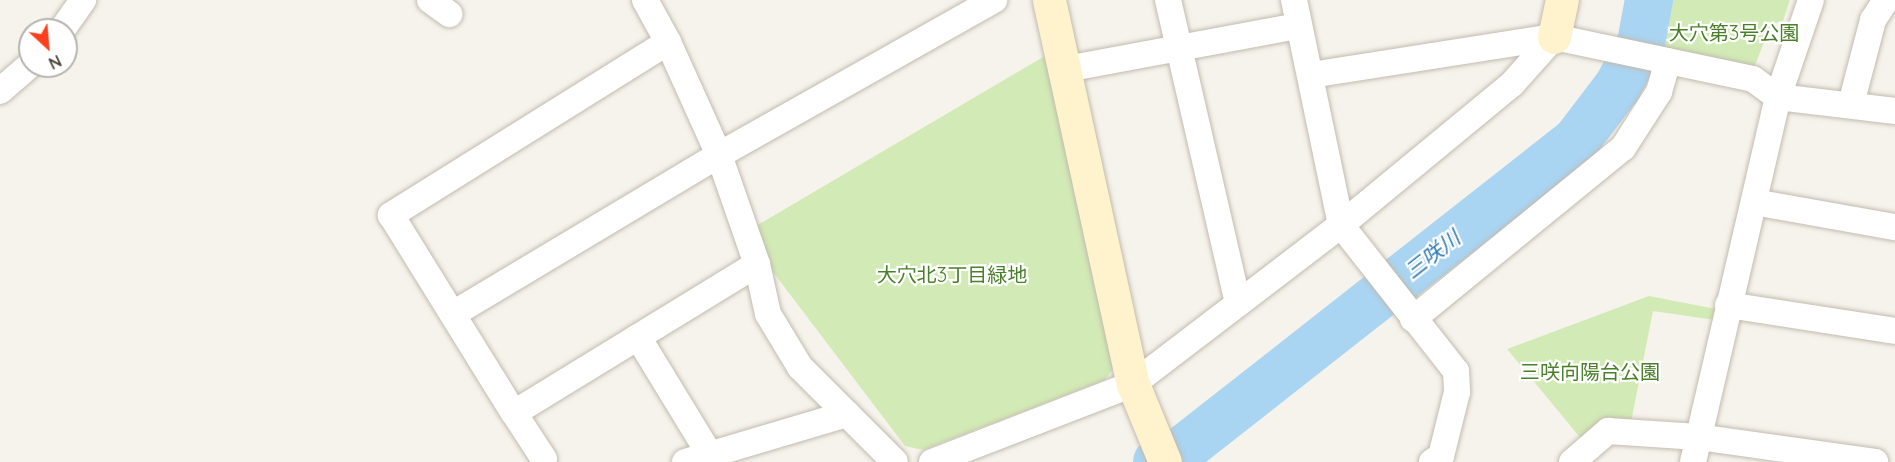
<!DOCTYPE html>
<meta charset="utf-8">
<style>
body{margin:0}
#map{position:relative;width:1895px;height:462px;overflow:hidden;background:#f6f3ec;font-family:Quicksand,"Noto Sans JP",sans-serif}
div>[style]{position:absolute}
.green>*{inset:0;background:#d2eab5}
.river>*{height:48px;margin:-24px;padding:0 24px;transform-origin:24px;border-radius:24px;background:#a9d4f2}
.roads{filter:drop-shadow(0 0 2px #c2bbae) drop-shadow(0 0 2px #c2bbae)}
.street>*{height:26px;margin:-13px;padding:0 13px;transform-origin:13px;border-radius:13px;background:#fff}
.secondary>*{height:33px;margin:-16.5px;padding:0 16.5px;transform-origin:16.5px;border-radius:16.5px;background:#fff3cd}
span{translate:-50% -50%;white-space:nowrap;text-align:center;line-height:1.15;-webkit-text-stroke:4.5px #fff;paint-order:stroke}
.park-label{font-size:20px;color:#4a7f2a}
.water-label{font-size:21px;color:#2e7ab2;font-style:italic}
.north{position:absolute;left:18px;top:18px;width:60px;height:60px;box-sizing:border-box;background:#fff;border:2px solid #b7b4b0;border-radius:50%;rotate:154deg;font-size:16px;font-weight:700;line-height:24px;text-align:center;color:#4b4439}
.north::after{content:'';display:block;margin:auto;width:21px;height:27px;background:#fc3f1d;clip-path:polygon(50% 0,100% 100%,50% 72%,0 100%)}
</style>
<div id="map">
<div class="green">
<i style="clip-path:polygon(1658px 0,1790px 0,1783px 21px,1771px 24px,1754px 68px,1647px 46px)"></i>
<i style="clip-path:polygon(1050px 53px,1115px 366px,1105px 380px,923px 450px,905px 446px,770px 268px,756px 226px)"></i>
<i style="clip-path:polygon(1649px 296px,1716px 309px,1715px 320px,1653px 311px,1631px 422px,1583px 441px,1507px 349px)"></i>
</div>
<div class="river">
<i style="left:1157px;top:462px;width:20px;rotate:-20deg"></i>
<i style="left:1176px;top:455px;width:509px;rotate:-38.13deg"></i>
<i style="left:1576px;top:141px;width:69px;rotate:-52.6deg"></i>
<i style="left:1618px;top:86px;width:49px;rotate:-61.9deg"></i>
<i style="left:1641px;top:43px;width:44px;rotate:-79.5deg"></i>
</div>
<div class="roads">
<div class="street">
<i style="left:430px;top:0;width:24px;rotate:36deg"></i>
<i style="left:645px;top:0;width:48px;rotate:61.3deg"></i>
<i style="left:668px;top:42px;width:124px;rotate:65.7deg"></i>
<i style="left:719px;top:155px;width:115px;rotate:70.8deg"></i>
<i style="left:757px;top:264px;width:51px;rotate:77.6deg"></i>
<i style="left:768px;top:314px;width:62px;rotate:58.9deg"></i>
<i style="left:800px;top:367px;width:134px;rotate:45deg"></i>
<i style="left:1168px;top:0;width:311px;rotate:77deg"></i>
<i style="left:1294px;top:0;width:230px;rotate:78.2deg"></i>
<i style="left:1341px;top:225px;width:186px;rotate:51.8deg"></i>
<i style="left:1456px;top:371px;width:21px;rotate:87deg"></i>
<i style="left:1457px;top:392px;width:66px;rotate:104deg"></i>
<i style="left:1441px;top:456px;width:11px;rotate:146deg"></i>
<i style="left:62px;top:30px;width:37px;rotate:-55deg"></i>
<i style="left:668px;top:42px;width:327px;rotate:148deg"></i>
<i style="left:391px;top:215px;width:233px;rotate:58.2deg"></i>
<i style="left:514px;top:413px;width:285px;rotate:-31.5deg"></i>
<i style="left:1066px;top:69px;width:237px;rotate:-10.5deg"></i>
<i style="left:1311px;top:75px;width:246px;rotate:-8.9deg"></i>
<i style="left:1554px;top:37px;width:203px;rotate:11.9deg"></i>
<i style="left:1753px;top:79px;width:31px;rotate:36deg"></i>
<i style="left:1778px;top:97px;width:118px;rotate:6.8deg"></i>
<i style="left:0;top:91px;width:40px;rotate:-41deg"></i>
<i style="left:1851px;top:104px;width:87px;rotate:-75.3deg"></i>
<i style="left:1873px;top:20px;width:24px;rotate:-57deg"></i>
<i style="left:1754px;top:202px;width:143px;rotate:10.1deg"></i>
<i style="left:1728px;top:305px;width:169px;rotate:8.8deg"></i>
<i style="left:453px;top:314px;width:310px;rotate:-30.9deg"></i>
<i style="left:719px;top:155px;width:316px;rotate:-29.4deg"></i>
<i style="left:1413px;top:319px;width:271px;rotate:-39.2deg"></i>
<i style="left:1623px;top:148px;width:67px;rotate:-57.3deg"></i>
<i style="left:1659px;top:92px;width:32px;rotate:-74deg"></i>
<i style="left:638px;top:337px;width:138px;rotate:58.6deg"></i>
<i style="left:514px;top:413px;width:55px;rotate:56.9deg"></i>
<i style="left:685px;top:462px;width:169px;rotate:-16.5deg"></i>
<i style="left:932px;top:462px;width:216px;rotate:-21.2deg"></i>
<i style="left:1133px;top:384px;width:262px;rotate:-37.4deg"></i>
<i style="left:1341px;top:225px;width:222px;rotate:-39.5deg"></i>
<i style="left:1512px;top:84px;width:63px;rotate:-48.2deg"></i>
<i style="left:1572px;top:462px;width:48px;rotate:-40.7deg"></i>
<i style="left:1608px;top:431px;width:90px;rotate:3.8deg"></i>
<i style="left:1698px;top:437px;width:179px;rotate:8deg"></i>
<i style="left:1693px;top:462px;width:375px;rotate:-76.9deg"></i>
<i style="left:1778px;top:97px;width:102px;rotate:-71.2deg"></i>
</div>
<div class="secondary">
<i style="left:1049px;top:0;width:393px;rotate:77.7deg"></i>
<i style="left:1133px;top:384px;width:84px;rotate:67.7deg"></i>
<i style="left:1554px;top:37px;width:38px;rotate:-78deg"></i>
</div>
</div>
<div class="park-label">
<span style="left:1734px;top:32px">大穴第3号公園</span>
<span style="left:952px;top:274px">大穴北3丁目緑地</span>
<span style="left:1590px;top:371px">三咲向陽台公園</span>
</div>
<div class="water-label">
<span style="left:1432px;top:254px;rotate:-38deg">三咲川</span>
</div>
<div class="north">N</div>
</div>
